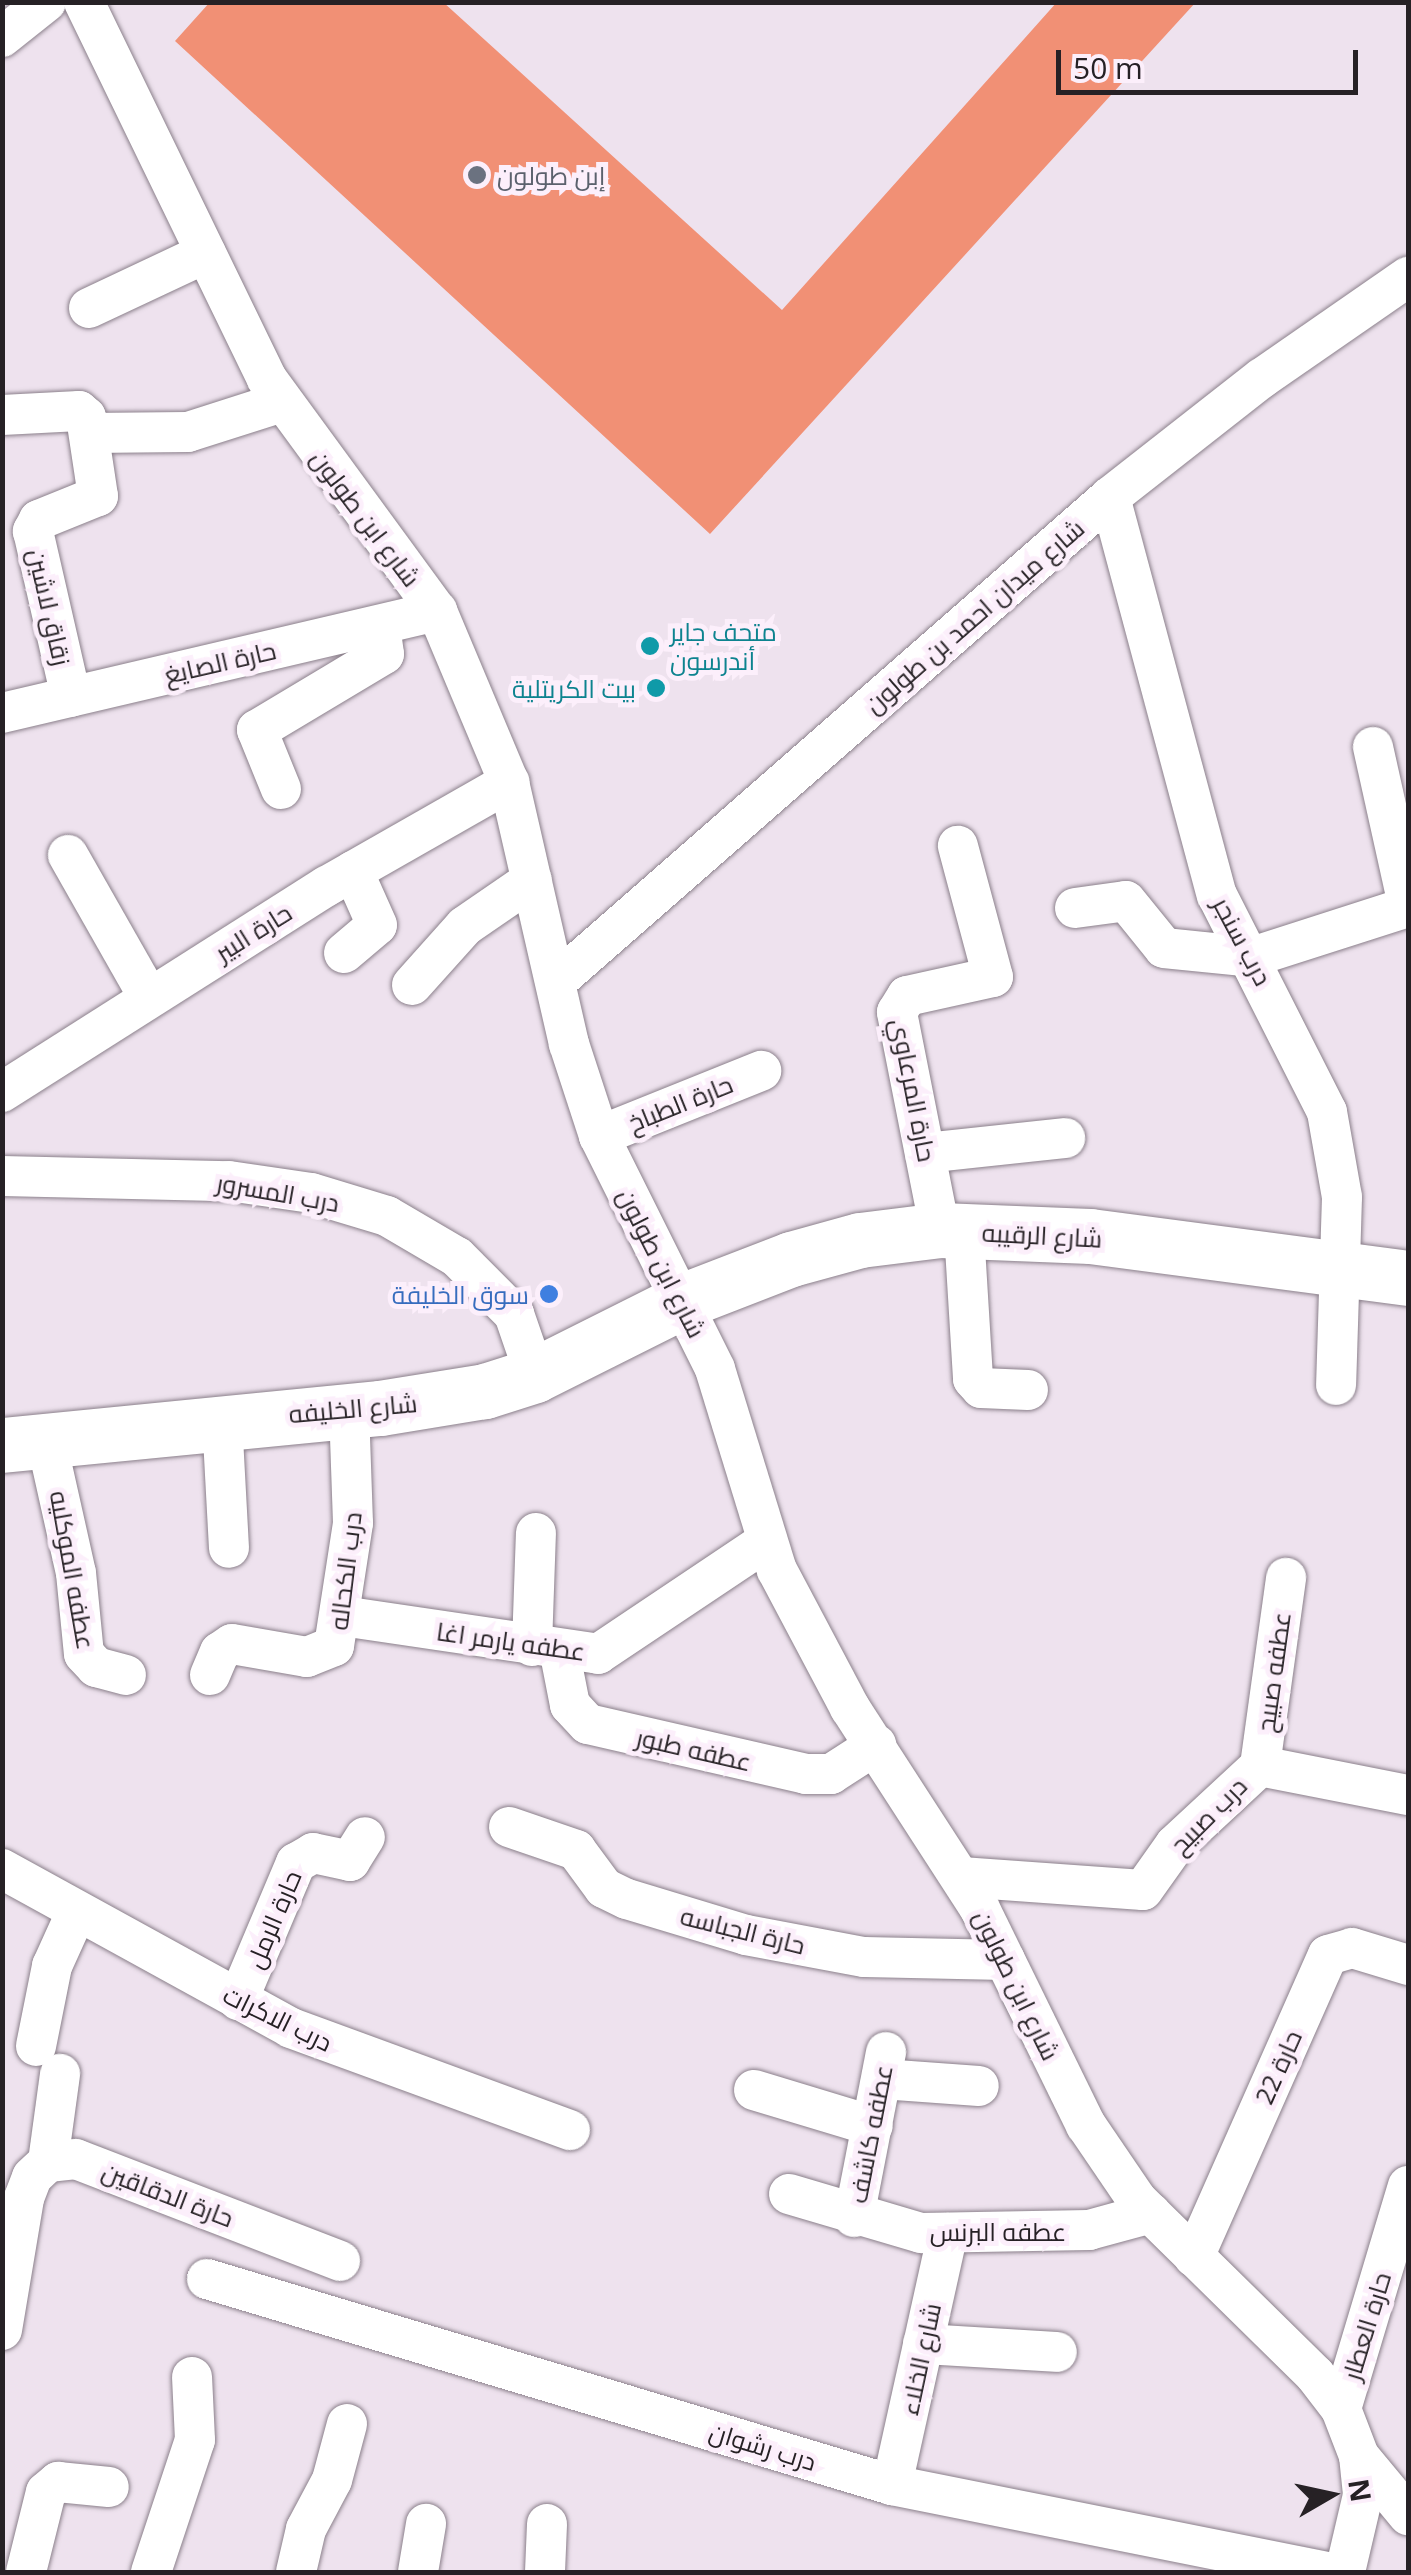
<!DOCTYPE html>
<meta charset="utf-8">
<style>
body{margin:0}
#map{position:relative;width:1411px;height:2575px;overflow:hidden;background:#eee2ee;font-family:"Open Sans",Cairo,sans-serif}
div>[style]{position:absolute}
.building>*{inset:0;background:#f19075}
.roads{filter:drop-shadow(0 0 2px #8b808b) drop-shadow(0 0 2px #8b808b)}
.street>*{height:40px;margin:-20px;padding:0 20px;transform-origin:20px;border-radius:20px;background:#fff}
.secondary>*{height:55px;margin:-27.5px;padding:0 27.5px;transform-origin:27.5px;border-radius:27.5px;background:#fff}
.dots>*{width:28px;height:28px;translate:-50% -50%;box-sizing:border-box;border:5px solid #fceffb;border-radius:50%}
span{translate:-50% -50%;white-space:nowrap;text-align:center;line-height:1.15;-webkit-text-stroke:10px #fceffb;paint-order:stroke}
.worship-label{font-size:25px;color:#5b616d}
.left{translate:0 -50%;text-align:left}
.street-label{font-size:25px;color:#262125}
.culture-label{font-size:25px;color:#0d838f}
.right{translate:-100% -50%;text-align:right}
.shop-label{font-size:25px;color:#366cbe}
.frame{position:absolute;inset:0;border:5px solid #262125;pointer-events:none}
.north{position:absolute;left:1281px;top:2445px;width:100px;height:100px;-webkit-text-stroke:8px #fceffb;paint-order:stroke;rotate:81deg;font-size:28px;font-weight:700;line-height:40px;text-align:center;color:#262125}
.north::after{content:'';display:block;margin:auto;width:35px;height:45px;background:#262125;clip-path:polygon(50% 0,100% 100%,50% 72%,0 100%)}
.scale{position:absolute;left:1056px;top:50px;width:302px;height:45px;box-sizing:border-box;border:5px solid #262125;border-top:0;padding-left:12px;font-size:30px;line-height:35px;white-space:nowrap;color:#262125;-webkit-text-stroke:8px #fceffb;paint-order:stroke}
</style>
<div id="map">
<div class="building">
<i style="clip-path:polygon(210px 2px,443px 2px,782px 310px,1057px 2px,1196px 2px,710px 534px,175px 41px)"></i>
</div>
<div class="roads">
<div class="street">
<i style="left:84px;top:2px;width:419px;rotate:64.1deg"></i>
<i style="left:267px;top:379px;width:288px;rotate:53.8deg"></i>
<i style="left:437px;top:611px;width:186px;rotate:67.2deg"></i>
<i style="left:509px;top:782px;width:269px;rotate:77.1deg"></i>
<i style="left:569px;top:1044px;width:97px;rotate:71.9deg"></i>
<i style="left:599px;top:1136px;width:260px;rotate:63.5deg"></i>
<i style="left:715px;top:1369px;width:210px;rotate:72.9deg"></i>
<i style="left:777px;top:1570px;width:156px;rotate:62.1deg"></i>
<i style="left:850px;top:1708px;width:239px;rotate:57.1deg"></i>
<i style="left:980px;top:1909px;width:241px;rotate:63.9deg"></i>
<i style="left:1086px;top:2125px;width:91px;rotate:55.8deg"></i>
<i style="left:1137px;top:2200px;width:250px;rotate:44.5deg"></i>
<i style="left:1315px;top:2375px;width:43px;rotate:52.6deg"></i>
<i style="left:1341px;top:2409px;width:50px;rotate:69deg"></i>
<i style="left:1359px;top:2456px;width:39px;rotate:84deg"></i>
<i style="left:1363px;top:2495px;width:79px;rotate:103.2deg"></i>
<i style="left:2px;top:37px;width:56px;rotate:-38.5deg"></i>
<i style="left:89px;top:308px;width:129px;rotate:-25.2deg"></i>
<i style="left:2px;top:415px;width:77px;rotate:-3deg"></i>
<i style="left:79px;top:411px;width:9px;rotate:41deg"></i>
<i style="left:86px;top:417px;width:80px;rotate:81.4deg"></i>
<i style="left:98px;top:496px;width:64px;rotate:157.9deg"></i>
<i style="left:39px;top:520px;width:13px;rotate:119deg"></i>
<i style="left:33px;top:531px;width:170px;rotate:77.1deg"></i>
<i style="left:89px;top:433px;width:99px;rotate:-0.6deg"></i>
<i style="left:188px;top:432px;width:99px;rotate:-17.7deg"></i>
<i style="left:1110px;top:497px;width:412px;rotate:75deg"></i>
<i style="left:1217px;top:895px;width:243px;rotate:63.1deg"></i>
<i style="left:1327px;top:1112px;width:86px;rotate:80deg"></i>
<i style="left:1342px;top:1197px;width:188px;rotate:91.8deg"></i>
<i style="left:2px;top:713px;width:447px;rotate:-13.2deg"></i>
<i style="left:1373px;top:747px;width:162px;rotate:77.5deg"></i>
<i style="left:281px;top:789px;width:64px;rotate:-112.1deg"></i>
<i style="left:257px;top:730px;width:148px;rotate:-30.9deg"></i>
<i style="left:384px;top:654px;width:29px;rotate:-98deg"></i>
<i style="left:68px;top:855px;width:162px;rotate:60.4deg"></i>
<i style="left:1075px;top:908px;width:51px;rotate:-7.8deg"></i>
<i style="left:1126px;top:901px;width:60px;rotate:51deg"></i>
<i style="left:1164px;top:948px;width:88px;rotate:5.8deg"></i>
<i style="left:1252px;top:957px;width:164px;rotate:-17.8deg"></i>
<i style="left:344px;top:953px;width:43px;rotate:-40.3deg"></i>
<i style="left:377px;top:925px;width:59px;rotate:-114deg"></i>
<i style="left:558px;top:980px;width:733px;rotate:-41.19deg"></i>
<i style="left:1110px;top:497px;width:193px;rotate:-38.1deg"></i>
<i style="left:1262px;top:378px;width:178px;rotate:-34.7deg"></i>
<i style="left:412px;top:985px;width:79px;rotate:-48.1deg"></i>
<i style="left:465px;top:926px;width:81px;rotate:-34.5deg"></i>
<i style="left:2px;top:1092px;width:385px;rotate:-32.4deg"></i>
<i style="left:327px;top:886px;width:210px;rotate:-29.7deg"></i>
<i style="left:599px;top:1136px;width:175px;rotate:-21.9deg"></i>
<i style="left:925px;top:1153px;width:141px;rotate:-6.1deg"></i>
<i style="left:2px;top:1176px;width:227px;rotate:1.3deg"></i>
<i style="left:229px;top:1181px;width:83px;rotate:8.3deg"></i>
<i style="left:311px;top:1193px;width:79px;rotate:16.8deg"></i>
<i style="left:387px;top:1216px;width:81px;rotate:30.4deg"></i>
<i style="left:457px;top:1257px;width:81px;rotate:45deg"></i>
<i style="left:514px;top:1314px;width:65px;rotate:71deg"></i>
<i style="left:940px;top:1230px;width:222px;rotate:-101.2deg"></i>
<i style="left:897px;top:1012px;width:19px;rotate:-58deg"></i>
<i style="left:907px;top:996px;width:88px;rotate:-12.5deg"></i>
<i style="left:993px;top:977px;width:136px;rotate:-105deg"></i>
<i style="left:964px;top:1231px;width:148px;rotate:86.5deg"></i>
<i style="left:973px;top:1379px;width:12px;rotate:48deg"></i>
<i style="left:981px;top:1388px;width:47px;rotate:2.4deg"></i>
<i style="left:222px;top:1419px;width:129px;rotate:86.9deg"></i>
<i style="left:46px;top:1439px;width:137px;rotate:77.4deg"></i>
<i style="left:76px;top:1573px;width:81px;rotate:84.4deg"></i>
<i style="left:84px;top:1654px;width:18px;rotate:47deg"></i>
<i style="left:96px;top:1667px;width:31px;rotate:15deg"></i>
<i style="left:342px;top:1616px;width:259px;rotate:8.4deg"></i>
<i style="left:598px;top:1654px;width:203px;rotate:-33.8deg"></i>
<i style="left:532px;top:1646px;width:113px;rotate:-88deg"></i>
<i style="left:559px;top:1649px;width:57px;rotate:78.9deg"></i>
<i style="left:570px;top:1705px;width:26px;rotate:47deg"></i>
<i style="left:588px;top:1724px;width:224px;rotate:12.9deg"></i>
<i style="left:806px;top:1774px;width:25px"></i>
<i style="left:831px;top:1774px;width:54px;rotate:-32.8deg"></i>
<i style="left:210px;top:1675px;width:25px;rotate:-67deg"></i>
<i style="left:220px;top:1652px;width:14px;rotate:-34deg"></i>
<i style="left:232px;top:1644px;width:76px;rotate:9.8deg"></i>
<i style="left:307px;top:1657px;width:29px;rotate:-22deg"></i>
<i style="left:334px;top:1646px;width:124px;rotate:-81.2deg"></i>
<i style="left:353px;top:1523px;width:113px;rotate:-92deg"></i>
<i style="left:1260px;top:1766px;width:190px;rotate:-82.1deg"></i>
<i style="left:509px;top:1827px;width:71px;rotate:18.9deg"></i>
<i style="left:576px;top:1850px;width:47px;rotate:53.6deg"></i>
<i style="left:604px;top:1888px;width:25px;rotate:26deg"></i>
<i style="left:627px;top:1899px;width:124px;rotate:16.8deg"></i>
<i style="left:746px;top:1935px;width:120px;rotate:10.6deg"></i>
<i style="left:864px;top:1957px;width:141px;rotate:1.2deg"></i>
<i style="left:2px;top:1869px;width:330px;rotate:28.8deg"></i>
<i style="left:291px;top:2028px;width:297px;rotate:20.1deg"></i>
<i style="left:961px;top:1877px;width:182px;rotate:4.1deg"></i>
<i style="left:1143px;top:1890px;width:55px;rotate:-54.6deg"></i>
<i style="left:1175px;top:1845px;width:116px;rotate:-42.9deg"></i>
<i style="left:1260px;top:1766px;width:151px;rotate:11.1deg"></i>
<i style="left:238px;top:2000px;width:149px;rotate:-67.1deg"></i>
<i style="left:296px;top:1863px;width:20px;rotate:-30deg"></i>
<i style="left:313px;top:1853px;width:38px;rotate:12deg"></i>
<i style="left:350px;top:1861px;width:28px;rotate:-58deg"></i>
<i style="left:36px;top:2046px;width:82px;rotate:-78.7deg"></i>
<i style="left:52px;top:1966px;width:60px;rotate:-65.6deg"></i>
<i style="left:882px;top:2079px;width:97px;rotate:4.1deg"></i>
<i style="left:754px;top:2090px;width:124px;rotate:16.8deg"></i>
<i style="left:48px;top:2162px;width:89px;rotate:-82.2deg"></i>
<i style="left:789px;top:2194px;width:138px;rotate:16.5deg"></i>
<i style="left:921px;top:2233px;width:168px;rotate:-1deg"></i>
<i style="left:1089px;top:2230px;width:64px;rotate:-15.3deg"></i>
<i style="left:854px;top:2217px;width:168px;rotate:-79deg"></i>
<i style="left:1194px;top:2257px;width:330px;rotate:-66.1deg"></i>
<i style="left:1328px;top:1955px;width:25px;rotate:-16deg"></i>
<i style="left:1352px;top:1948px;width:59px;rotate:16.9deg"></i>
<i style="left:207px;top:2279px;width:715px;rotate:16.74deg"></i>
<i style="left:892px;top:2485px;width:446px;rotate:11.3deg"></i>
<i style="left:2px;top:2330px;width:134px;rotate:-80.5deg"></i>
<i style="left:24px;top:2198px;width:22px;rotate:-69deg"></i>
<i style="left:32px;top:2177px;width:22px;rotate:-43deg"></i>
<i style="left:48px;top:2162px;width:28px;rotate:-6deg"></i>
<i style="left:76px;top:2159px;width:283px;rotate:21.1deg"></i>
<i style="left:923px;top:2344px;width:134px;rotate:3.4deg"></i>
<i style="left:1341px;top:2409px;width:233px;rotate:-73.3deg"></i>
<i style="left:1359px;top:2456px;width:77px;rotate:50.3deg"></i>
<i style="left:892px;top:2485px;width:258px;rotate:-77.5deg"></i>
<i style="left:26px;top:2572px;width:82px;rotate:-76deg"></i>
<i style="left:46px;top:2492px;width:16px;rotate:-40deg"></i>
<i style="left:58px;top:2482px;width:51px;rotate:5.6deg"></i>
<i style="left:151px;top:2572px;width:139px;rotate:-71.6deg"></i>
<i style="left:195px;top:2440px;width:63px;rotate:-92.7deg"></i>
<i style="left:296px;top:2572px;width:44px;rotate:-76.9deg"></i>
<i style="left:306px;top:2529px;width:55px;rotate:-62deg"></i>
<i style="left:332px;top:2480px;width:58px;rotate:-75deg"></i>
<i style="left:418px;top:2572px;width:49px;rotate:-80.5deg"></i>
<i style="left:545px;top:2572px;width:48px;rotate:-87.6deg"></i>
</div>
<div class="secondary">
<i style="left:2px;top:1445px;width:380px;rotate:-5.6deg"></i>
<i style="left:380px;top:1408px;width:106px;rotate:-9.2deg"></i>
<i style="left:485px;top:1391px;width:52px;rotate:-17.7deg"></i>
<i style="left:535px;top:1375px;width:168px;rotate:-26.6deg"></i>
<i style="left:685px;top:1300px;width:114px;rotate:-21.1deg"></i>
<i style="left:791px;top:1259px;width:72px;rotate:-15.4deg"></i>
<i style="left:860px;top:1240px;width:81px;rotate:-7.1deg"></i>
<i style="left:940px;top:1230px;width:150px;rotate:2.3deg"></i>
<i style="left:1090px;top:1236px;width:321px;rotate:7.5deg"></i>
</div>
</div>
<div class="dots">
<i style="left:477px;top:175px;background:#6b7280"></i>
<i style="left:650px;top:646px;background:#0f9aa8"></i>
<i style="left:656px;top:688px;background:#0f9aa8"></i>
<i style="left:549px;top:1294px;background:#3f7fe0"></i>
</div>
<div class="worship-label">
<span class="left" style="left:497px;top:175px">إبن طولون</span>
</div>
<div class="street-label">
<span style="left:366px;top:518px;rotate:53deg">شارع ابن طولون</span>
<span style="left:50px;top:607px;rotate:77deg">زقاق لاشين</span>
<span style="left:974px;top:616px;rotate:-41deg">شارع ميدان احمد بن طولون</span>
<span style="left:220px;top:662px;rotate:-13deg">حارة الصايغ</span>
<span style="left:253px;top:932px;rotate:-32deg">حارة البير</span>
<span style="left:1243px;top:941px;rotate:62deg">درب سنجر</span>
<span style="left:914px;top:1090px;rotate:79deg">حارة المرعاوي</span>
<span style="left:680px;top:1103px;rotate:-22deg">حارة الطباخ</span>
<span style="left:278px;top:1192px;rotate:10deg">درب المسرور</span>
<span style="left:1042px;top:1235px;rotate:3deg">شارع الرقيبه</span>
<span style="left:662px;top:1263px;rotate:63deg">شارع ابن طولون</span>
<span style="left:353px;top:1408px;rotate:-5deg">شارع الخليفه</span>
<span style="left:73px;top:1570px;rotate:80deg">عطفه الموكليه</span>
<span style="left:345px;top:1571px;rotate:-83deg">درب الكحاله</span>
<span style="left:511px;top:1641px;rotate:8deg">عطفه يارمر اغا</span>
<span style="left:1273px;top:1672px;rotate:-82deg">عطفه صبيح</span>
<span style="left:694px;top:1749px;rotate:13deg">عطفه طبور</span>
<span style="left:1208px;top:1815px;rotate:-45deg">درب صبيح</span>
<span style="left:273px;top:1919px;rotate:-67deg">حارة الرمل</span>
<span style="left:743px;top:1930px;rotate:14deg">حارة الجباسه</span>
<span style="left:1017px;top:1985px;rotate:64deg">شارع ابن طولون</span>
<span style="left:278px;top:2018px;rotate:26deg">درب الاكرات</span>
<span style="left:1278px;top:2067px;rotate:-66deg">حارة 22</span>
<span style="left:870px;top:2134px;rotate:-79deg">عطفه كاشف</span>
<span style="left:168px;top:2194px;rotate:21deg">حارة الدقاقين</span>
<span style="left:998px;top:2231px">عطفه البرنس</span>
<span style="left:1366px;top:2326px;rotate:-73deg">حارة العطار</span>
<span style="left:920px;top:2359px;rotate:-78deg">شارع الخلاء</span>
<span style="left:763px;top:2446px;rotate:17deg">درب رشوان</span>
</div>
<div class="culture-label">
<span class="left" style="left:670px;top:646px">متحف جاير<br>أندرسون</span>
<span class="right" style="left:636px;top:688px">بيت الكريتلية</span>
</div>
<div class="shop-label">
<span class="right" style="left:529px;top:1294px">سوق الخليفة</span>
</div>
<div class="frame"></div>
<div class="north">N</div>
<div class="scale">50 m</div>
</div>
